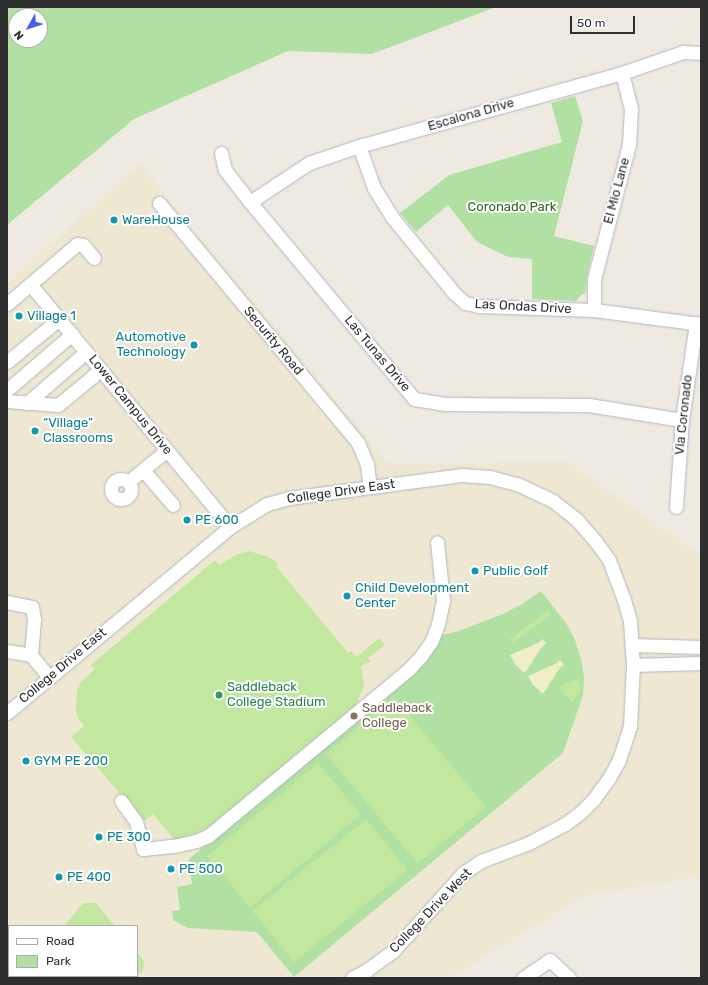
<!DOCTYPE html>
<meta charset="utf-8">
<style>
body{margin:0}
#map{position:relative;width:708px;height:985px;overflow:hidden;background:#eeeae2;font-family:Rubik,sans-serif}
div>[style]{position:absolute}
.education>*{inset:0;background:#eee8d3}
.green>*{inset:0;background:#b1e1a2}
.sand>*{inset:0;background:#f0eec7}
.pitch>*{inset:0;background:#c2e79e;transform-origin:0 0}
.roads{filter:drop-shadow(0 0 1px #b5b6c0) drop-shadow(0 0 1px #b5b6c0)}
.minor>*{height:13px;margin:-6.5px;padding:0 6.5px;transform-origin:6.5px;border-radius:6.5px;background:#fff}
.minor>.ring{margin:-6.5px;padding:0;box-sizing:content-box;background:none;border:13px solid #fff;border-radius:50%}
.dots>*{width:11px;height:11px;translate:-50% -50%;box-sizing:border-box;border:2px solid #fff;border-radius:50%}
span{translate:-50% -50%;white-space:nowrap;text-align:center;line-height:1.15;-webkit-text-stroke:4px #fff;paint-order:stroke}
.street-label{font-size:13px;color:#2e2e2e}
.park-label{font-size:13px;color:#286920}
.culture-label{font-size:13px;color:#0d838f}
.left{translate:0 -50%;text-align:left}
.right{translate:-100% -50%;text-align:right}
.leisure-label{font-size:13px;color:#27864d}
.education-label{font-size:13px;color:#785e54}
.frame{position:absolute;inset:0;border:8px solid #2e2e2e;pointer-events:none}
.legend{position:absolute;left:8px;top:925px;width:130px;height:52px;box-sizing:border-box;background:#fff;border:1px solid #ababab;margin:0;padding:5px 7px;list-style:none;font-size:12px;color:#2e2e2e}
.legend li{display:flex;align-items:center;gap:8px;height:20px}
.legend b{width:20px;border:1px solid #ababab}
.north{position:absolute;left:8px;top:8px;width:40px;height:40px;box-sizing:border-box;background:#fff;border:1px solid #ababab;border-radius:50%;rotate:231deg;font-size:11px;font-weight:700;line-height:16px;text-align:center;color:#2e2e2e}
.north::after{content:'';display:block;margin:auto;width:14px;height:18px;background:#4c5bf1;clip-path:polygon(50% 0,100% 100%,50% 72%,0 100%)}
.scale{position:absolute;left:570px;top:16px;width:65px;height:18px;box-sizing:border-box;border:2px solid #2e2e2e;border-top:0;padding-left:5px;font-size:12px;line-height:14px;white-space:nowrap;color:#2e2e2e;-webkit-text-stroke:3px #fff;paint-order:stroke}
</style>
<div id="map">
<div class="education">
<i style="clip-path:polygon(evenodd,140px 163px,388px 463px,568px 462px,701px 555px,701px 876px,585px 896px,450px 978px,7px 978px,7px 283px,140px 163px,9px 926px,137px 926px,137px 976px,9px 976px,9px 926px)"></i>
</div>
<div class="green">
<i style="clip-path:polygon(evenodd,7px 7px,496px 7px,372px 54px,288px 51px,134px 119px,7px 225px,7px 7px,16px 16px,40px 16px,40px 40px,16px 40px,16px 16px)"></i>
<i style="clip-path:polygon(575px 96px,583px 121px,554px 236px,594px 246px,588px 272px,585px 294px,582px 294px,576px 301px,532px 299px,532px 259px,508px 257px,477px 242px,448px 205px,416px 232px,400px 213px,449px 175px,562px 142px,551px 103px)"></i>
<i style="clip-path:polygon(541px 591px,566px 623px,575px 640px,582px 663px,584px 678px,583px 695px,563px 753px,294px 977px,257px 932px,188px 928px,173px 920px,172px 911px,180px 910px,177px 887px,192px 884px,189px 859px,409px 674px,438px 636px,459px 631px,503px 614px,522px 604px)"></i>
</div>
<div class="sand">
<i style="clip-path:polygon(543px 639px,546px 643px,541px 648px,525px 673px,522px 671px,515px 664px,510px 655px,538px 643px)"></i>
<i style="clip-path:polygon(560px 660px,564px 665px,559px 669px,543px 694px,533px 685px,528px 676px,555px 664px)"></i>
</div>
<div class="pitch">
<i style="clip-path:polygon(249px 551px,269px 557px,278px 564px,276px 566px,348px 653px,351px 651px,357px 657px,379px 638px,385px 645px,368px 658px,371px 661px,361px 666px,364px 686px,356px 705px,223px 816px,205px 830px,175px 840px,153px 814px,144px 821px,71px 737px,84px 726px,78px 718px,76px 709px,77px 691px,81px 682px,95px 669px,91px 665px,215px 560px,219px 565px,236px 555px)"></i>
<i style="left:547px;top:611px;width:5px;height:47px;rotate:53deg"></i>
<i style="clip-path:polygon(576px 679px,582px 686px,575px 699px,571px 702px,558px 687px)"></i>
<i style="left:394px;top:697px;width:143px;height:89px;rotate:50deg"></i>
<i style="left:318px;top:763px;width:67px;height:145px;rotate:50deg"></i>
<i style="left:366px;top:819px;width:66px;height:146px;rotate:51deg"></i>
<i style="clip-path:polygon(83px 903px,96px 903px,115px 926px,64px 926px)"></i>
<i style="clip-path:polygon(137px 953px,144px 961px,143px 971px,135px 978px,56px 978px,56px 976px,137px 976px)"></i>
</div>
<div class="roads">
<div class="minor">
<i style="left:359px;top:146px;width:45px;rotate:70.3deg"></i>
<i style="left:374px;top:188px;width:34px;rotate:58deg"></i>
<i style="left:392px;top:217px;width:98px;rotate:50.8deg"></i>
<i style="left:454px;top:293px;width:15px;rotate:42deg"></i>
<i style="left:465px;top:303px;width:14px;rotate:12deg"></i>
<i style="left:479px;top:306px;width:115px;rotate:2deg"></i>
<i style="left:594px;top:310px;width:108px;rotate:7.5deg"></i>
<i style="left:221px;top:153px;width:17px;rotate:77deg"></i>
<i style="left:225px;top:170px;width:41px;rotate:52deg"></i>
<i style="left:250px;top:202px;width:256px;rotate:50.2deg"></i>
<i style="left:414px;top:399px;width:32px;rotate:9deg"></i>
<i style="left:446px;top:404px;width:143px;rotate:0.4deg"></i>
<i style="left:589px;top:405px;width:94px;rotate:9.2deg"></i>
<i style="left:250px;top:202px;width:71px;rotate:-33.5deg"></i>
<i style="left:309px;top:163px;width:53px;rotate:-18.8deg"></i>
<i style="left:359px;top:146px;width:273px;rotate:-15.5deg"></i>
<i style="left:622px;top:73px;width:65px;rotate:-19deg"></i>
<i style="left:683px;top:52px;width:18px;rotate:3deg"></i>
<i style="left:159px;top:203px;width:312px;rotate:50.3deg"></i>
<i style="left:358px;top:443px;width:23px;rotate:67deg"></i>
<i style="left:367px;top:464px;width:23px;rotate:83deg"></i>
<i style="left:30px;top:284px;width:315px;rotate:50.5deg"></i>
<i style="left:7px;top:304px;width:92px;rotate:-40.6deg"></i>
<i style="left:77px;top:244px;width:6px;rotate:9deg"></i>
<i style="left:83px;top:245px;width:17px;rotate:50deg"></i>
<i style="left:594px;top:310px;width:31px;rotate:-90deg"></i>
<i style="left:594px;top:279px;width:138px;rotate:-75.4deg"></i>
<i style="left:629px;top:145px;width:36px;rotate:-87deg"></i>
<i style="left:631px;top:109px;width:37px;rotate:-104deg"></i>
<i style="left:7px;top:362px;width:67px;rotate:-39.6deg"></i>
<i style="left:7px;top:390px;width:86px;rotate:-40.7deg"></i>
<i style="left:7px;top:401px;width:51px;rotate:4.5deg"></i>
<i style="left:58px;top:405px;width:44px;rotate:-39.5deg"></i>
<i style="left:92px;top:377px;width:12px;rotate:-48deg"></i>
<i style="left:27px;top:403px;width:78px;rotate:-40.8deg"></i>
<i style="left:143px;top:470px;width:46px;rotate:49.4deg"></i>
<i class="ring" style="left:111px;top:479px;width:7px;height:7px"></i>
<i style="left:128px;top:482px;width:50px;rotate:-39.4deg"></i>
<i style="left:676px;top:507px;width:87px;rotate:-86.1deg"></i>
<i style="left:682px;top:420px;width:98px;rotate:-81.8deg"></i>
<i style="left:7px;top:602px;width:25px;rotate:11deg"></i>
<i style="left:32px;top:607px;width:13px;rotate:81deg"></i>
<i style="left:34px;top:620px;width:35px;rotate:95deg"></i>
<i style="left:632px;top:645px;width:69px;rotate:1.7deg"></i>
<i style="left:7px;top:651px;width:24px;rotate:9deg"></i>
<i style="left:31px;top:655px;width:28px;rotate:51deg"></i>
<i style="left:633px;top:665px;width:68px;rotate:-1.7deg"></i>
<i style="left:7px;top:713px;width:290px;rotate:-39.8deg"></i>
<i style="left:230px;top:527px;width:44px;rotate:-31.9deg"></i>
<i style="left:267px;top:504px;width:23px;rotate:-15deg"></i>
<i style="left:289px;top:498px;width:175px;rotate:-7.6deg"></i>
<i style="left:462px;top:475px;width:28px;rotate:4deg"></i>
<i style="left:490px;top:477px;width:28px;rotate:15deg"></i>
<i style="left:517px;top:484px;width:40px;rotate:25deg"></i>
<i style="left:553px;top:501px;width:31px;rotate:38deg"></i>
<i style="left:577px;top:520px;width:29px;rotate:49deg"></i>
<i style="left:596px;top:542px;width:22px;rotate:54deg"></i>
<i style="left:609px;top:560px;width:43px;rotate:69.4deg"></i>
<i style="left:624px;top:600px;width:22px;rotate:74deg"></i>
<i style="left:630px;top:621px;width:44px;rotate:86.1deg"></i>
<i style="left:633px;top:665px;width:61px;rotate:92.8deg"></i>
<i style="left:630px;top:726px;width:36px;rotate:108deg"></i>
<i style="left:619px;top:760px;width:21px;rotate:119deg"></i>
<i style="left:609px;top:778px;width:27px;rotate:126deg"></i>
<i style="left:593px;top:800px;width:17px;rotate:135deg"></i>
<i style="left:581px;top:812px;width:20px;rotate:143deg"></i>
<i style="left:565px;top:824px;width:41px;rotate:152.2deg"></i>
<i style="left:529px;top:843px;width:51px;rotate:159.4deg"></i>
<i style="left:481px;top:861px;width:22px;rotate:146deg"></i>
<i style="left:463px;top:873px;width:105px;rotate:131.9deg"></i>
<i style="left:393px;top:951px;width:32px;rotate:144deg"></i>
<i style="left:367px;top:970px;width:17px;rotate:152deg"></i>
<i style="left:121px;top:801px;width:26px;rotate:54deg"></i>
<i style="left:136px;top:822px;width:28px;rotate:75deg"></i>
<i style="left:143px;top:849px;width:31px;rotate:-6deg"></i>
<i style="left:174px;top:846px;width:23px;rotate:-13deg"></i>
<i style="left:196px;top:841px;width:13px;rotate:-23deg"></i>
<i style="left:208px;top:836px;width:261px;rotate:-39.7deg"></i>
<i style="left:409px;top:669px;width:18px;rotate:-47deg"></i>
<i style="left:421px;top:656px;width:19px;rotate:-55deg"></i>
<i style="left:432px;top:640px;width:17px;rotate:-69deg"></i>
<i style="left:438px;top:624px;width:25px;rotate:-78deg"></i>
<i style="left:443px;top:600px;width:58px;rotate:-95.9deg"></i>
<i style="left:523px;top:978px;width:32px;rotate:-34deg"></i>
<i style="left:550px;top:960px;width:26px;rotate:43deg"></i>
</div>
</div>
<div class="dots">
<i style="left:114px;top:220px;background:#0f9aa8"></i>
<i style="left:19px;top:316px;background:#0f9aa8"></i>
<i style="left:194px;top:345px;background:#0f9aa8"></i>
<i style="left:35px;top:431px;background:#0f9aa8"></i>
<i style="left:187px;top:520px;background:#0f9aa8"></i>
<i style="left:475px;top:571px;background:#0f9aa8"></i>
<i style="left:347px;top:596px;background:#0f9aa8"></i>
<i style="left:219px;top:695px;background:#2e9e5b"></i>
<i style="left:354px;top:716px;background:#8d6e63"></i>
<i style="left:26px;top:761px;background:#0f9aa8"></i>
<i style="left:99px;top:837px;background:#0f9aa8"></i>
<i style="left:171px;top:869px;background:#0f9aa8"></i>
<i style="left:59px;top:877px;background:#0f9aa8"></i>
</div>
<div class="street-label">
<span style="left:471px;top:115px;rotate:-16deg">Escalona Drive</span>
<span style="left:617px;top:191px;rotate:-75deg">El Mio Lane</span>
<span style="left:523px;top:307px;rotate:3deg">Las Ondas Drive</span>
<span style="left:273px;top:341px;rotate:50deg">Security Road</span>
<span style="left:377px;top:354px;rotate:50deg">Las Tunas Drive</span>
<span style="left:130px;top:405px;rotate:51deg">Lower Campus Drive</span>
<span style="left:684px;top:415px;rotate:-84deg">Via Coronado</span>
<span style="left:341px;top:492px;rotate:-8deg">College Drive East</span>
<span style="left:63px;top:666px;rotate:-40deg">College Drive East</span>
<span style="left:431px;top:911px;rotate:-46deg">College Drive West</span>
</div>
<div class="park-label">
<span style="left:512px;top:207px">Coronado Park</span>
</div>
<div class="culture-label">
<span class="left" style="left:122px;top:220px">WareHouse</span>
<span class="left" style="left:27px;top:316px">Village 1</span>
<span class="right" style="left:186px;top:345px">Automotive<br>Technology</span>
<span class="left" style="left:43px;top:431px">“Village”<br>Classrooms</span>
<span class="left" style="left:195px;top:520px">PE 600</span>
<span class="left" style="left:483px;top:571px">Public Golf</span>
<span class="left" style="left:355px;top:596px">Child Development<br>Center</span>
<span class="left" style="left:34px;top:761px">GYM PE 200</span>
<span class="left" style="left:107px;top:837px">PE 300</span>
<span class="left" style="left:179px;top:869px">PE 500</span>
<span class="left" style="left:67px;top:877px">PE 400</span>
</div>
<div class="leisure-label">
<span class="left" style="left:227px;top:695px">Saddleback<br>College Stadium</span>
</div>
<div class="education-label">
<span class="left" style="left:362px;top:716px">Saddleback<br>College</span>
</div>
<div class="frame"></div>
<ul class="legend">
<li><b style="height:5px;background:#fff"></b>Road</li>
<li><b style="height:11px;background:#b1e1a2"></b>Park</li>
</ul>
<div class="north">N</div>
<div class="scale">50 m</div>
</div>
